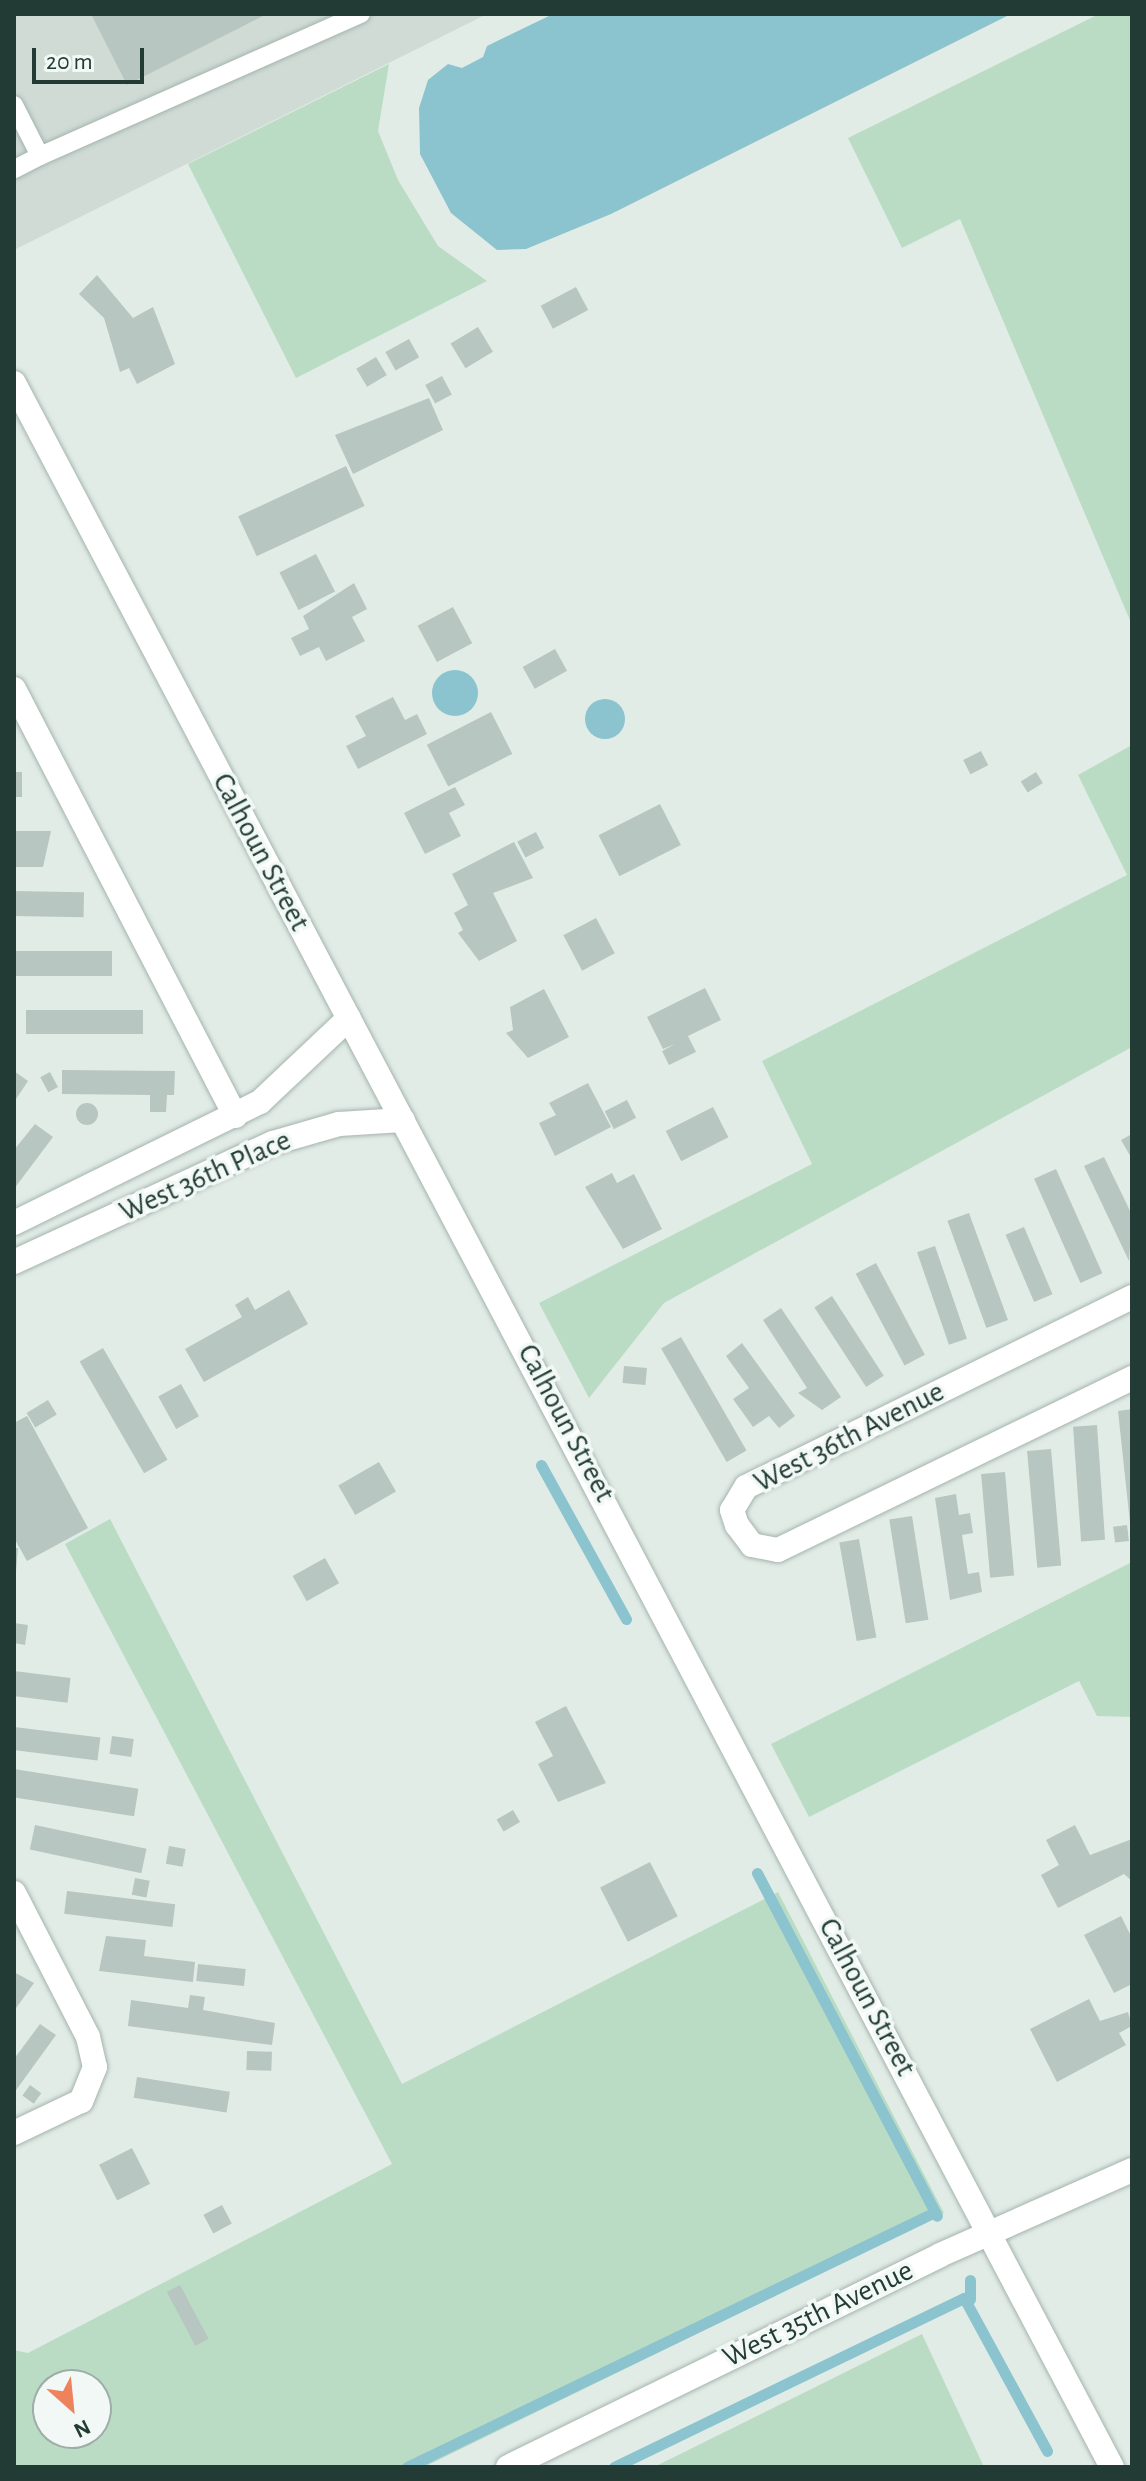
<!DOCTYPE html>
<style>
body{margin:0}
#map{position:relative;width:1146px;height:2481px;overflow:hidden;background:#e2ece7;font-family:"Alegreya Sans",sans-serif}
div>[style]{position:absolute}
.built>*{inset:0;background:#d0dbd6}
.green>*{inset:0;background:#bbdcc4}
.water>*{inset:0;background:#8bc4cf}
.round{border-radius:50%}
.stream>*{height:11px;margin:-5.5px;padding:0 5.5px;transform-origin:5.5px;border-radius:5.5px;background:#8bc4cf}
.building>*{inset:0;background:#b7c6c0;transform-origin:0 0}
.roads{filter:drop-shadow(0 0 2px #a5b4ae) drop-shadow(0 0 2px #a5b4ae)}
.lane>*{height:18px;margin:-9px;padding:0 9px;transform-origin:9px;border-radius:9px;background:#fff}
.street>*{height:24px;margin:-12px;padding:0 12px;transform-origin:12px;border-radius:12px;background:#fff}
span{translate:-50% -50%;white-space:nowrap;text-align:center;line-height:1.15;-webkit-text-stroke:7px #f2f8f5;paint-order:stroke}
.street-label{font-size:30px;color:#223c35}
.frame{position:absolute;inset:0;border:16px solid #223c35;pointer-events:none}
.north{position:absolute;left:32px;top:2369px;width:80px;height:80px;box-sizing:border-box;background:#f2f8f5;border:2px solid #9fada8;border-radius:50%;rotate:153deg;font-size:22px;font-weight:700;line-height:32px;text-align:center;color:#223c35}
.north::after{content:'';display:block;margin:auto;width:28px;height:36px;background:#ee825d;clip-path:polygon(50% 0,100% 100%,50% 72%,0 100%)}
.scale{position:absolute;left:32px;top:48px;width:112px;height:36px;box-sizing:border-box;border:4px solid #223c35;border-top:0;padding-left:10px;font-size:24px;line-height:28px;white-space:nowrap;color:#223c35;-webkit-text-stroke:6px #f2f8f5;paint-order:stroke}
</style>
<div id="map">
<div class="built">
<i style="clip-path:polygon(14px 14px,487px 14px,14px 250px)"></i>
</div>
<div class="green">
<i style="clip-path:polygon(1099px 14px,1132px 14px,1132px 625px,960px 219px,902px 248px,848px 138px)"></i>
<i style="clip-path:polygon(389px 64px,378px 131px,398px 180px,438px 246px,487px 281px,296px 378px,188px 164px)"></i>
<i style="clip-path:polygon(1132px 745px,1132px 1047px,664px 1303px,589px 1398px,539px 1303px,812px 1164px,762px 1061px,1127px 875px,1078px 775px)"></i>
<i style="clip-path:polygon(evenodd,110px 1519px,402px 2084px,778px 1892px,944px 2213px,424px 2467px,14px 2467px,14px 2350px,28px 2353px,392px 2164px,65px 1544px,110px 1519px,48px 2385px,96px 2385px,96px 2433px,48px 2433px,48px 2385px)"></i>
<i style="clip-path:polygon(1132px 1562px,1132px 1717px,1097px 1716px,1079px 1681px,809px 1817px,771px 1744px)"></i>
<i style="clip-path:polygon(922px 2334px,984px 2467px,654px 2467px)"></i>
</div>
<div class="water">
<i style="clip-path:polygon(553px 14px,1011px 14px,611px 214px,526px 249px,497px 250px,451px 213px,420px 154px,419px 108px,428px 80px,448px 64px,462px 68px,483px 57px,487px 46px)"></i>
<i class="round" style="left:432px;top:670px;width:46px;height:46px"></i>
<i class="round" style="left:585px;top:699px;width:40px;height:40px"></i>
</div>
<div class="stream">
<i style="left:541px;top:1465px;width:176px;rotate:61.1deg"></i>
<i style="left:757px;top:1873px;width:387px;rotate:62.3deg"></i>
<i style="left:970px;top:2280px;width:19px;rotate:90deg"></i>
<i style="left:407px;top:2467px;width:586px;rotate:-25.78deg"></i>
<i style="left:614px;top:2467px;width:389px;rotate:-25.8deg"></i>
<i style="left:964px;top:2298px;width:174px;rotate:61.5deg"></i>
</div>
<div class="building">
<i style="clip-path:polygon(91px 14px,267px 14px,127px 85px)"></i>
<i style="clip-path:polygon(97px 275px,133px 318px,153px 307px,175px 364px,137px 384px,129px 368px,120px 372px,104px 318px,79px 294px)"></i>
<i style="left:576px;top:287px;width:26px;height:40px;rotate:62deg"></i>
<i style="left:478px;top:327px;width:29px;height:32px;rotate:59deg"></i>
<i style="left:409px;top:339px;width:21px;height:27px;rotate:61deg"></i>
<i style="left:376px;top:357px;width:21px;height:23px;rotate:59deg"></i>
<i style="left:442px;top:376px;width:21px;height:19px;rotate:62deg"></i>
<i style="clip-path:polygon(429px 398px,443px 430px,353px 474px,335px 435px)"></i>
<i style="left:346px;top:466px;width:44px;height:119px;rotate:65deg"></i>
<i style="left:316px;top:554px;width:42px;height:41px;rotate:63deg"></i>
<i style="clip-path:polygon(354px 583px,367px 609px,352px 617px,365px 641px,326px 661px,319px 647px,300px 656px,291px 638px,309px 629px,303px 616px)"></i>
<i style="left:453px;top:607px;width:41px;height:40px;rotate:62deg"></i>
<i style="left:555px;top:649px;width:25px;height:37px;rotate:61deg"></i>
<i style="clip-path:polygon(393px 697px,405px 720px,417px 714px,427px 734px,358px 769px,346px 746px,366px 736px,355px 716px)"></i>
<i style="left:491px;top:712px;width:47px;height:72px;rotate:63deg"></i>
<i style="left:981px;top:751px;width:16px;height:20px;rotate:63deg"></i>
<i style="left:14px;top:772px;width:8px;height:25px"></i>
<i style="left:1036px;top:772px;width:13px;height:18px;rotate:58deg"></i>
<i style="clip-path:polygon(455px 787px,465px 805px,449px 813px,461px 836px,425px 854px,404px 813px)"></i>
<i style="left:660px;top:804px;width:46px;height:69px;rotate:63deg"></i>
<i style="clip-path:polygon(14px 831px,51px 831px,43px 867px,14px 867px)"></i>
<i style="left:536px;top:832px;width:18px;height:21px;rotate:63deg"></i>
<i style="clip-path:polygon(514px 842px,533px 878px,493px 893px,517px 941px,479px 961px,458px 933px,463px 930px,454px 913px,468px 905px,452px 874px)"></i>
<i style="left:14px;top:891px;width:70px;height:25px;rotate:1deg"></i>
<i style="left:596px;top:918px;width:40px;height:37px;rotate:62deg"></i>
<i style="left:14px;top:951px;width:98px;height:25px"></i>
<i style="clip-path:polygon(705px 988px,721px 1020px,688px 1036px,696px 1052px,669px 1065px,662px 1051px,675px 1044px,663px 1049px,647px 1017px)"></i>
<i style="clip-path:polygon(544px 989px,569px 1037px,528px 1058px,506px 1033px,513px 1030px,510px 1007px)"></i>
<i style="left:143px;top:1010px;width:24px;height:117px;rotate:90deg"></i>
<i style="clip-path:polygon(62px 1070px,175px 1071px,174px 1095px,167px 1095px,166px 1112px,150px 1112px,150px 1095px,62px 1094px)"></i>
<i style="clip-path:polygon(14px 1071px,28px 1081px,14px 1102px)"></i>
<i style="left:50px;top:1072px;width:17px;height:11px;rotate:62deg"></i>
<i style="clip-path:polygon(588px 1083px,611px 1127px,555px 1156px,539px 1123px,556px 1115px,549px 1103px)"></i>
<i style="left:627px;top:1100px;width:20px;height:25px;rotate:63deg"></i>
<i class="round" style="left:76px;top:1103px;width:22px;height:22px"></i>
<i style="left:713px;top:1107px;width:34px;height:53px;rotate:63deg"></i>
<i style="clip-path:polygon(35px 1124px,53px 1137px,14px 1189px,14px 1150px)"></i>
<i style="clip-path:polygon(1132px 1134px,1132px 1159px,1121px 1140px)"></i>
<i style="clip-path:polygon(1104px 1157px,1132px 1215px,1129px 1261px,1084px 1166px)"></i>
<i style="left:1056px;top:1169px;width:114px;height:24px;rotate:66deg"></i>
<i style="clip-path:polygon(612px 1173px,617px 1183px,634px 1174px,662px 1229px,623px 1249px,585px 1187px)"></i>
<i style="left:969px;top:1213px;width:114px;height:23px;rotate:70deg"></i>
<i style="left:1024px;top:1227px;width:73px;height:20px;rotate:67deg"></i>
<i style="left:935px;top:1246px;width:98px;height:19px;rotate:71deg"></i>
<i style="left:876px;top:1263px;width:104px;height:23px;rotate:62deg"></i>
<i style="clip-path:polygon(289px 1290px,308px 1324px,204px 1382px,185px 1349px,242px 1317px,235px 1305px,248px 1297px,255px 1310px)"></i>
<i style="left:832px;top:1296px;width:95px;height:21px;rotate:57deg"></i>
<i style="clip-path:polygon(781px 1308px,841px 1397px,822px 1410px,798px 1393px,807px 1388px,763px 1320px)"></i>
<i style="left:681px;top:1337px;width:131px;height:23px;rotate:60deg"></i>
<i style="clip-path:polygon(742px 1343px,795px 1416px,779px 1428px,769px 1416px,753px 1427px,733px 1399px,749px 1388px,726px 1356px)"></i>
<i style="left:103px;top:1348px;width:129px;height:27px;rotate:60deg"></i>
<i style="left:624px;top:1366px;width:23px;height:17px;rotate:5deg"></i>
<i style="left:181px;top:1384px;width:37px;height:26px;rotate:61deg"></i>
<i style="left:48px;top:1400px;width:17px;height:25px;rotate:59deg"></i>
<i style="clip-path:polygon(1132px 1409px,1132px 1523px,1130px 1523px,1118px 1411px)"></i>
<i style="clip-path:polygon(27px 1416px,88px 1528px,27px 1561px,14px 1538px,14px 1423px)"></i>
<i style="left:1097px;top:1425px;width:115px;height:24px;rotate:86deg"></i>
<i style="left:1051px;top:1449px;width:117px;height:24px;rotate:85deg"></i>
<i style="left:379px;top:1462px;width:34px;height:47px;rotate:60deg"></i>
<i style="left:1005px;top:1472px;width:104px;height:24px;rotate:85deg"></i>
<i style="clip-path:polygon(956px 1494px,959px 1515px,970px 1513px,973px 1533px,962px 1535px,968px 1574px,979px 1572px,982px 1592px,950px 1600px,935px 1498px)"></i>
<i style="left:912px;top:1516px;width:105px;height:23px;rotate:81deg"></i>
<i style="left:1127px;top:1525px;width:16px;height:14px;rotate:83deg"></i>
<i style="left:859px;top:1539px;width:100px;height:20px;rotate:80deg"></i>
<i style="clip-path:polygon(14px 1548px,18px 1548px,16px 1572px,14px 1572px)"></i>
<i style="left:325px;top:1558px;width:29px;height:37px;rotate:61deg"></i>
<i style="clip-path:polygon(14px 1623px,28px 1625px,25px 1645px,14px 1643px)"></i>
<i style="left:14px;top:1671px;width:57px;height:25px;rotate:7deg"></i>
<i style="clip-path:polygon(566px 1706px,606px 1783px,558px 1802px,538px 1764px,553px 1756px,535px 1722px)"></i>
<i style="left:14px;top:1727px;width:87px;height:23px;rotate:7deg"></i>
<i style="left:112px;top:1736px;width:22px;height:18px;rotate:8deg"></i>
<i style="left:14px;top:1769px;width:126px;height:28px;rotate:9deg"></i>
<i style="left:513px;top:1810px;width:14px;height:19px;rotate:60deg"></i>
<i style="left:35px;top:1825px;width:114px;height:25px;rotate:12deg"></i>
<i style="clip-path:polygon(1075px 1825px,1090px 1855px,1132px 1839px,1132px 1881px,1124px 1874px,1058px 1908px,1041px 1875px,1059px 1865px,1046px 1840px)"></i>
<i style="left:169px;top:1846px;width:17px;height:18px;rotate:10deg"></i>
<i style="left:650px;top:1862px;width:61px;height:56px;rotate:63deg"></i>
<i style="left:135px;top:1878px;width:15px;height:17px;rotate:11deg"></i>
<i style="left:67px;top:1891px;width:109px;height:23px;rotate:7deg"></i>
<i style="clip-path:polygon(1121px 1916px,1132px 1938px,1132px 1984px,1114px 1993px,1084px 1935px)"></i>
<i style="clip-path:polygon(106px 1936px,146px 1940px,144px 1956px,195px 1962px,193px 1982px,99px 1971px)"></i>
<i style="left:198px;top:1964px;width:48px;height:17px;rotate:6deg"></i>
<i style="clip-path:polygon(14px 1972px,34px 1983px,14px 2011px)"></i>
<i style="clip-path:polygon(190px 1995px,205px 1997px,203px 2010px,275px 2023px,272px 2045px,128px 2026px,131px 2000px,188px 2008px)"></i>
<i style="clip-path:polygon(1089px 1999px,1100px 2021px,1128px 2012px,1132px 2026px,1119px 2033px,1126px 2045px,1057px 2082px,1030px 2029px)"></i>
<i style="clip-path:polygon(40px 2024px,56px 2035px,14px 2093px,14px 2059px)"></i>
<i style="left:247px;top:2051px;width:25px;height:19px;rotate:2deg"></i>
<i style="left:137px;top:2077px;width:94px;height:21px;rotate:9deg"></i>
<i style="left:30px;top:2085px;width:14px;height:13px;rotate:36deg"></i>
<i style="left:132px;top:2148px;width:40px;height:37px;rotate:63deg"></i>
<i style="left:222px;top:2205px;width:21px;height:21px;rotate:62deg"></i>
<i style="left:180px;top:2285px;width:61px;height:15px;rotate:62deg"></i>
</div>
<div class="roads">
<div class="lane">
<i style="left:14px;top:105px;width:57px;rotate:63deg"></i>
<i style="left:40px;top:156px;width:29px;rotate:153deg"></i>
<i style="left:40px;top:156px;width:351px;rotate:-23.9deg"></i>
</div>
<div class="street">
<i style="left:14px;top:383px;width:2356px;rotate:62.22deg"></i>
<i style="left:14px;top:689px;width:481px;rotate:62.6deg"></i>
<i style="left:14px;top:1223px;width:274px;rotate:-26.2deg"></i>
<i style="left:260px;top:1102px;width:122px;rotate:-43.3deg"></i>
<i style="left:14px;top:1262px;width:285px;rotate:-24.7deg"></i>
<i style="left:273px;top:1143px;width:69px;rotate:-16.1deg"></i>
<i style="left:339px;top:1124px;width:64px;rotate:-3.6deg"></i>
<i style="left:1132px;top:1297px;width:430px;rotate:153.8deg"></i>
<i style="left:746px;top:1487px;width:27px;rotate:121deg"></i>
<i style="left:732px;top:1510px;width:16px;rotate:72deg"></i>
<i style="left:737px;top:1525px;width:25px;rotate:53deg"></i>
<i style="left:752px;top:1545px;width:26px;rotate:11deg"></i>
<i style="left:778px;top:1550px;width:394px;rotate:-25.9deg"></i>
<i style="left:14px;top:1893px;width:162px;rotate:62.8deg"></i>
<i style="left:88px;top:2037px;width:31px;rotate:77deg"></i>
<i style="left:95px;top:2067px;width:37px;rotate:112deg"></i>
<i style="left:81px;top:2101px;width:74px;rotate:154.5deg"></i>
<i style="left:508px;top:2467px;width:481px;rotate:-26.1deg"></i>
<i style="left:940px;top:2255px;width:210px;rotate:-23.9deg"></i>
</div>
</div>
<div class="street-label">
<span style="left:261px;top:852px;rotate:62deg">Calhoun Street</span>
<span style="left:205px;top:1176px;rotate:-24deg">West 36th Place</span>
<span style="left:566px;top:1423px;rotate:62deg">Calhoun Street</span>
<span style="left:849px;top:1437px;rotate:-27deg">West 36th Avenue</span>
<span style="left:867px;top:1997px;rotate:62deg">Calhoun Street</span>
<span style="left:818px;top:2314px;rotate:-26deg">West 35th Avenue</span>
</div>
<div class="frame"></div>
<div class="north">N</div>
<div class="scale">20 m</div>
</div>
